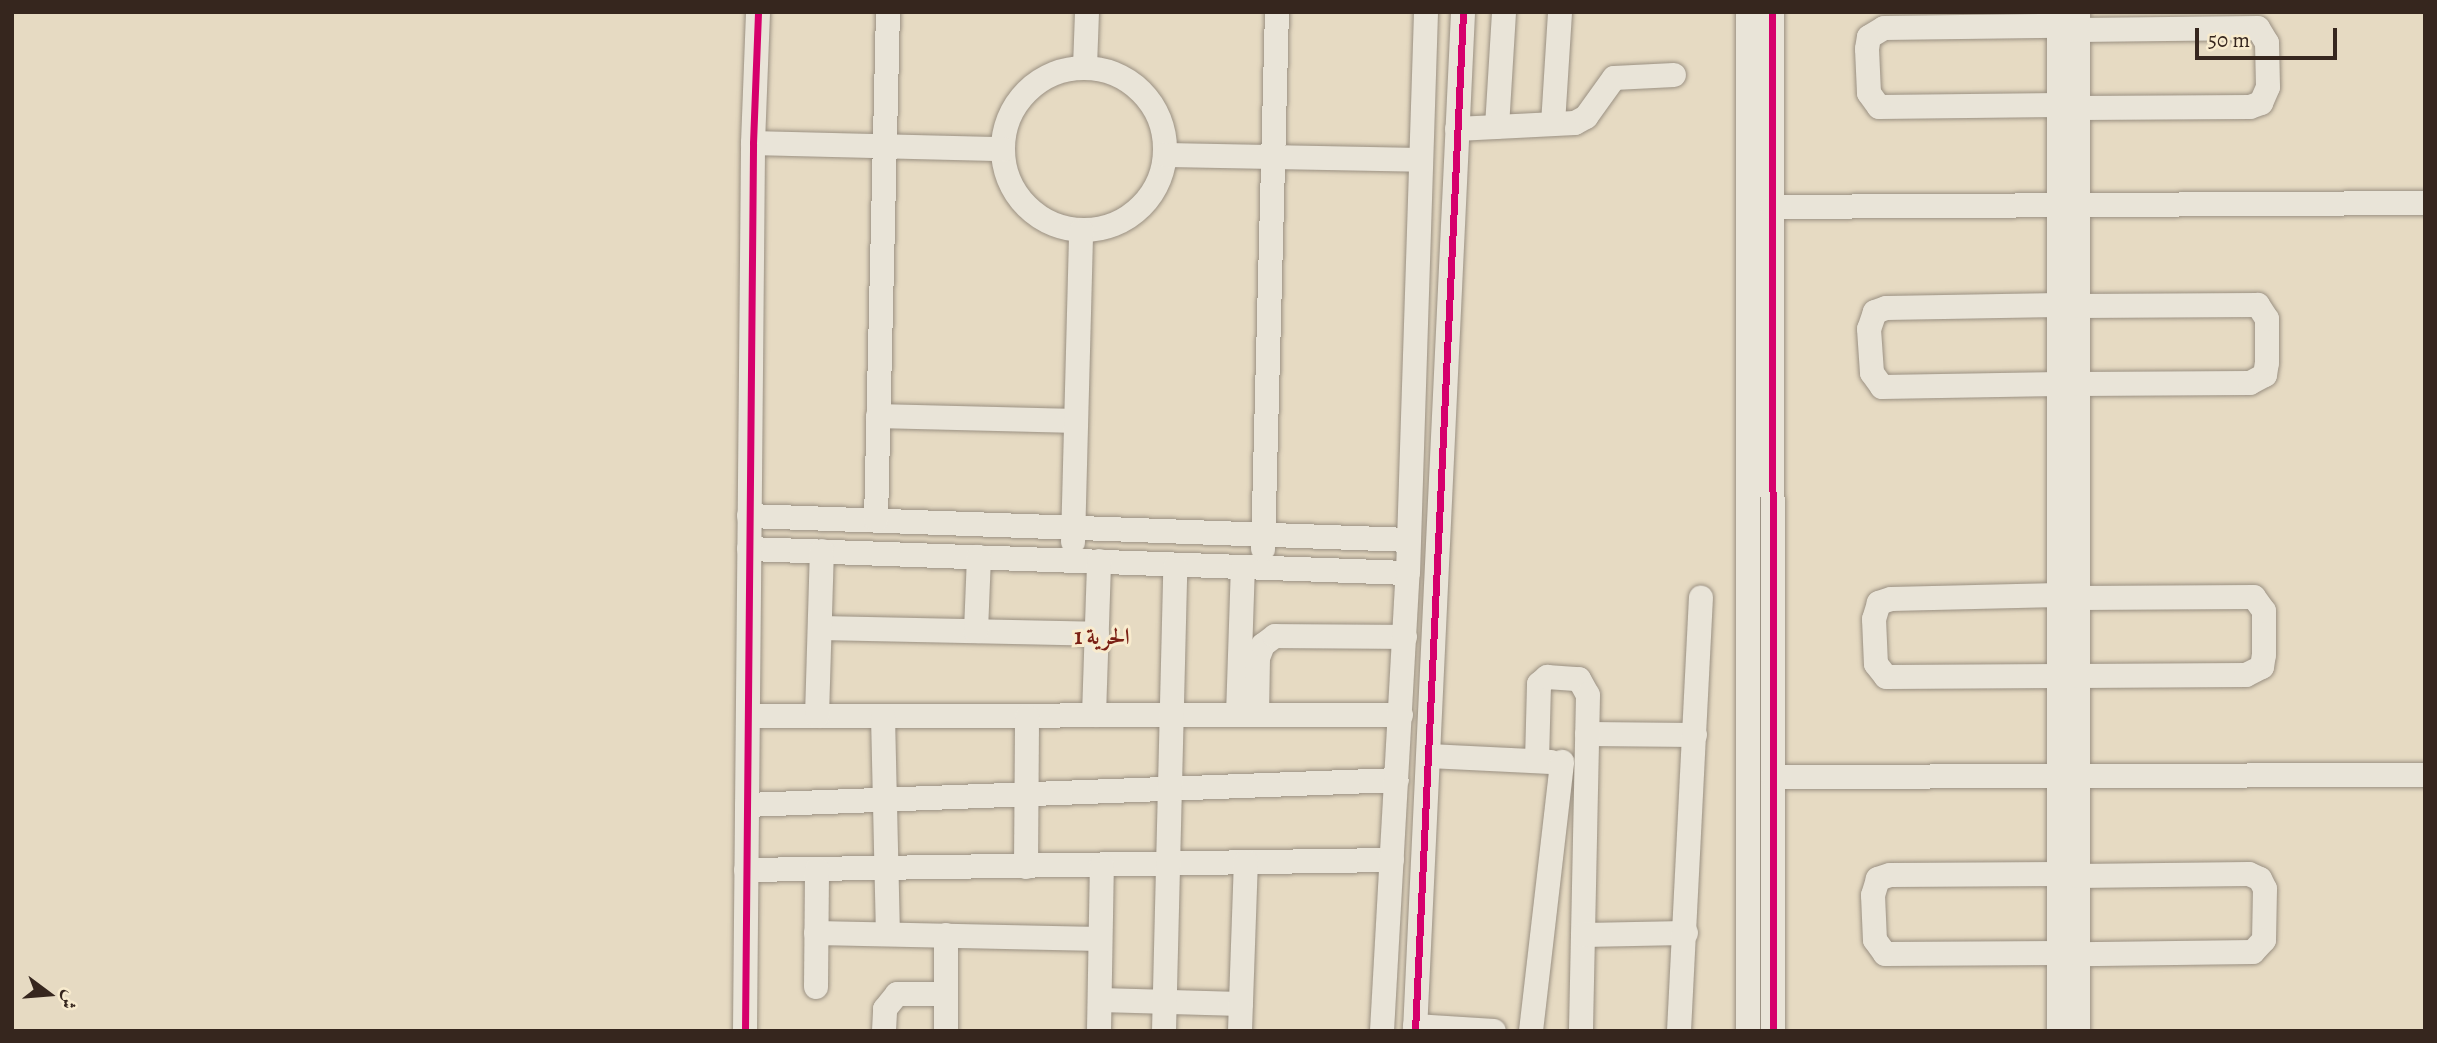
<!DOCTYPE html>
<meta charset="utf-8">
<style>
body{margin:0}
#map{position:relative;width:2437px;height:1043px;overflow:hidden;background:#e6dac2;font-family:Alegreya,Amiri,serif}
div>[style]{position:absolute}
.roads{filter:drop-shadow(0 0 2px #9a9082) drop-shadow(0 0 2px #9a9082)}
.minor>*{height:24px;margin:-12px;padding:0 12px;transform-origin:12px;border-radius:12px;background:#e9e4d8}
.minor>.ring{margin:-12px;padding:0;box-sizing:content-box;background:none;border:24px solid #e9e4d8;border-radius:50%}
.cycleway>*{height:7px;margin:-3.5px;padding:0 3.5px;transform-origin:3.5px;border-radius:3.5px;background:#d6006c}
span{translate:-50% -50%;white-space:nowrap;text-align:center;line-height:1.15;-webkit-text-stroke:6px #f8ebce;paint-order:stroke}
.neighbourhood-label{font-size:23px;color:#7a1f14;font-weight:700}
.frame{position:absolute;inset:0;border:14px solid #36261e;pointer-events:none}
.north{position:absolute;left:14px;top:959px;width:70px;height:70px;-webkit-text-stroke:5px #f8ebce;paint-order:stroke;rotate:106deg;font-size:19px;font-weight:700;line-height:28px;text-align:center;color:#36261e}
.north::after{content:'';display:block;margin:auto;width:24px;height:32px;background:#36261e;clip-path:polygon(50% 0,100% 100%,50% 72%,0 100%)}
.scale{position:absolute;left:2195px;top:28px;width:142px;height:32px;box-sizing:border-box;border:4px solid #36261e;border-top:0;padding-left:9px;font-size:21px;line-height:24px;white-space:nowrap;color:#36261e;-webkit-text-stroke:5px #f8ebce;paint-order:stroke}
</style>
<div id="map">
<div class="roads">
<div class="minor">
<i style="left:1772px;top:12px;width:1019px;rotate:89.94deg"></i>
<i style="left:2078px;top:12px;width:1019px;rotate:90deg"></i>
<i style="left:1085px;top:67px;width:55px;rotate:-87.9deg"></i>
<i class="ring" style="left:1003px;top:68px;width:138px;height:138px"></i>
<i style="left:2059px;top:105px;width:180px;rotate:179.4deg"></i>
<i style="left:1879px;top:107px;width:17px;rotate:-126deg"></i>
<i style="left:1869px;top:93px;width:44px;rotate:-92.6deg"></i>
<i style="left:1867px;top:49px;width:12px;rotate:-81deg"></i>
<i style="left:1869px;top:37px;width:17px;rotate:-31deg"></i>
<i style="left:1884px;top:28px;width:175px;rotate:-0.7deg"></i>
<i style="left:2078px;top:108px;width:172px;rotate:-0.3deg"></i>
<i style="left:2250px;top:107px;width:12px;rotate:-20deg"></i>
<i style="left:2261px;top:103px;width:17px;rotate:-66deg"></i>
<i style="left:2268px;top:87px;width:44px;rotate:-91.3deg"></i>
<i style="left:2267px;top:43px;width:17px;rotate:-121deg"></i>
<i style="left:2258px;top:28px;width:180px;rotate:179.4deg"></i>
<i style="left:1553px;top:124px;width:112px;rotate:-86.4deg"></i>
<i style="left:1497px;top:127px;width:115px;rotate:-86.5deg"></i>
<i style="left:1457px;top:129px;width:118px;rotate:-2.9deg"></i>
<i style="left:1575px;top:123px;width:13px;rotate:-29deg"></i>
<i style="left:1586px;top:117px;width:48px;rotate:-54.3deg"></i>
<i style="left:1614px;top:78px;width:60px;rotate:-2.9deg"></i>
<i style="left:753px;top:143px;width:250px;rotate:1.4deg"></i>
<i style="left:1166px;top:155px;width:255px;rotate:1.1deg"></i>
<i style="left:1772px;top:207px;width:653px;rotate:-0.35deg"></i>
<i style="left:2059px;top:305px;width:173px;rotate:179deg"></i>
<i style="left:1886px;top:308px;width:12px;rotate:160deg"></i>
<i style="left:1875px;top:312px;width:18px;rotate:109deg"></i>
<i style="left:1869px;top:329px;width:44px;rotate:86.1deg"></i>
<i style="left:1872px;top:373px;width:17px;rotate:54deg"></i>
<i style="left:1882px;top:387px;width:177px;rotate:-1deg"></i>
<i style="left:2077px;top:384px;width:173px;rotate:-0.3deg"></i>
<i style="left:2250px;top:383px;width:17px;rotate:-28deg"></i>
<i style="left:2265px;top:375px;width:12px;rotate:-81deg"></i>
<i style="left:2267px;top:363px;width:44px;rotate:-90deg"></i>
<i style="left:2267px;top:319px;width:17px;rotate:-123deg"></i>
<i style="left:2258px;top:305px;width:180px;rotate:179.7deg"></i>
<i style="left:878px;top:416px;width:198px;rotate:1.4deg"></i>
<i style="left:749px;top:516px;width:660px;rotate:2.08deg"></i>
<i style="left:876px;top:520px;width:508px;rotate:-88.65deg"></i>
<i style="left:1073px;top:542px;width:311px;rotate:-88.5deg"></i>
<i style="left:749px;top:549px;width:659px;rotate:2.09deg"></i>
<i style="left:1263px;top:549px;width:537px;rotate:-88.51deg"></i>
<i style="left:2059px;top:595px;width:168px;rotate:178.6deg"></i>
<i style="left:1891px;top:599px;width:13px;rotate:162deg"></i>
<i style="left:1879px;top:603px;width:17px;rotate:107deg"></i>
<i style="left:1874px;top:619px;width:45px;rotate:87.5deg"></i>
<i style="left:1876px;top:664px;width:16px;rotate:52deg"></i>
<i style="left:1886px;top:677px;width:173px;rotate:-0.3deg"></i>
<i style="left:820px;top:628px;width:277px;rotate:1.2deg"></i>
<i style="left:976px;top:631px;width:74px;rotate:-87.7deg"></i>
<i style="left:2077px;top:676px;width:169px;rotate:-0.3deg"></i>
<i style="left:2246px;top:675px;width:18px;rotate:-27deg"></i>
<i style="left:2262px;top:667px;width:12px;rotate:-81deg"></i>
<i style="left:2264px;top:655px;width:44px;rotate:-90deg"></i>
<i style="left:2264px;top:611px;width:17px;rotate:-126deg"></i>
<i style="left:2254px;top:597px;width:177px;rotate:179.7deg"></i>
<i style="left:1094px;top:715px;width:154px;rotate:-88.1deg"></i>
<i style="left:1238px;top:715px;width:148px;rotate:-88.1deg"></i>
<i style="left:1257px;top:715px;width:57px;rotate:-89deg"></i>
<i style="left:1258px;top:658px;width:14px;rotate:-69deg"></i>
<i style="left:1263px;top:645px;width:15px;rotate:-37deg"></i>
<i style="left:1275px;top:636px;width:130px;rotate:0.4deg"></i>
<i style="left:748px;top:716px;width:653px;rotate:-0.09deg"></i>
<i style="left:817px;top:716px;width:165px;rotate:-88.3deg"></i>
<i style="left:883px;top:716px;width:218px;rotate:88.7deg"></i>
<i style="left:1587px;top:734px;width:108px;rotate:0.5deg"></i>
<i style="left:1429px;top:756px;width:122px;rotate:2.8deg"></i>
<i style="left:1537px;top:761px;width:77px;rotate:-88.5deg"></i>
<i style="left:1539px;top:684px;width:11px;rotate:-41deg"></i>
<i style="left:1547px;top:677px;width:32px;rotate:4deg"></i>
<i style="left:1579px;top:679px;width:18px;rotate:61deg"></i>
<i style="left:1588px;top:695px;width:336px;rotate:91.2deg"></i>
<i style="left:1773px;top:777px;width:652px;rotate:-0.18deg"></i>
<i style="left:747px;top:805px;width:650px;rotate:-2.2deg"></i>
<i style="left:1026px;top:867px;width:150px;rotate:-89.6deg"></i>
<i style="left:746px;top:870px;width:646px;rotate:-0.89deg"></i>
<i style="left:2059px;top:874px;width:169px;rotate:179.7deg"></i>
<i style="left:1890px;top:875px;width:13px;rotate:162deg"></i>
<i style="left:1878px;top:879px;width:17px;rotate:107deg"></i>
<i style="left:1873px;top:895px;width:45px;rotate:87.5deg"></i>
<i style="left:1875px;top:940px;width:17px;rotate:54deg"></i>
<i style="left:1885px;top:954px;width:174px;rotate:-0.3deg"></i>
<i style="left:2077px;top:876px;width:172px;rotate:-0.7deg"></i>
<i style="left:2249px;top:874px;width:12px;rotate:24deg"></i>
<i style="left:2260px;top:879px;width:11px;rotate:63deg"></i>
<i style="left:2265px;top:889px;width:51px;rotate:91.1deg"></i>
<i style="left:2264px;top:940px;width:16px;rotate:133deg"></i>
<i style="left:2253px;top:952px;width:175px;rotate:179.3deg"></i>
<i style="left:816px;top:933px;width:284px;rotate:1.2deg"></i>
<i style="left:1583px;top:935px;width:103px;rotate:-1.1deg"></i>
<i style="left:816px;top:987px;width:118px;rotate:-89.5deg"></i>
<i style="left:1100px;top:1000px;width:141px;rotate:1.6deg"></i>
<i style="left:1415px;top:1026px;width:79px;rotate:3.6deg"></i>
<i style="left:745px;top:1031px;width:888px;rotate:-89.48deg"></i>
<i style="left:753px;top:143px;width:131px;rotate:-87.8deg"></i>
<i style="left:884px;top:1031px;width:22px;rotate:-87deg"></i>
<i style="left:885px;top:1009px;width:19px;rotate:-51deg"></i>
<i style="left:897px;top:994px;width:49px"></i>
<i style="left:946px;top:1031px;width:96px;rotate:-90deg"></i>
<i style="left:1099px;top:1031px;width:165px;rotate:-89deg"></i>
<i style="left:1164px;top:1031px;width:465px;rotate:-88.6deg"></i>
<i style="left:1240px;top:1031px;width:169px;rotate:-88deg"></i>
<i style="left:1382px;top:1031px;width:459px;rotate:-86.8deg"></i>
<i style="left:1408px;top:573px;width:561px;rotate:-88.16deg"></i>
<i style="left:1415px;top:1031px;width:1020px;rotate:-87.3deg"></i>
<i style="left:1531px;top:1031px;width:271px;rotate:-83.4deg"></i>
<i style="left:1679px;top:1031px;width:434px;rotate:-87.1deg"></i>
<i style="left:1748px;top:1031px;width:1019px;rotate:-90deg"></i>
<i style="left:2059px;top:1031px;width:1019px;rotate:-90deg"></i>
</div>
</div>
<div class="cycleway">
<i style="left:1772px;top:12px;width:1019px;rotate:89.94deg"></i>
<i style="left:745px;top:1031px;width:888px;rotate:-89.48deg"></i>
<i style="left:753px;top:143px;width:131px;rotate:-87.8deg"></i>
<i style="left:1415px;top:1031px;width:1020px;rotate:-87.3deg"></i>
</div>
<div class="neighbourhood-label">
<span style="left:1102px;top:637px">الحرية 1</span>
</div>
<div class="frame"></div>
<div class="north">ش</div>
<div class="scale">50 m</div>
</div>
